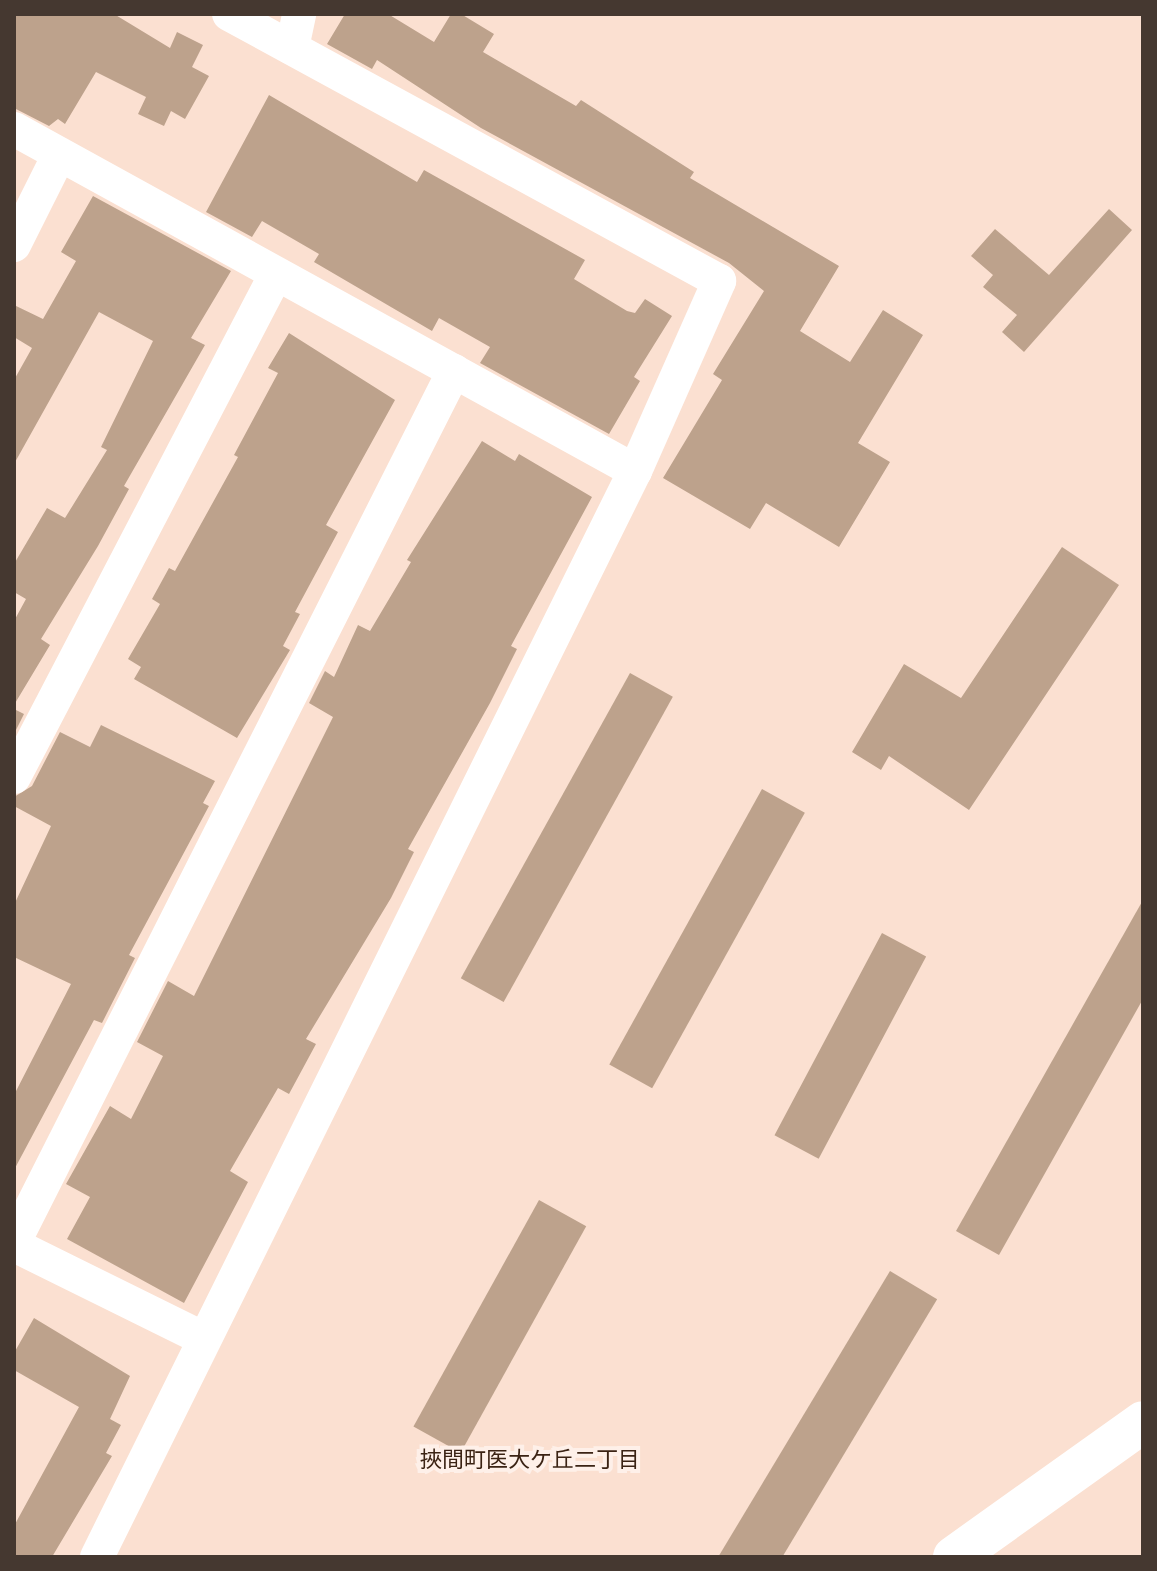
<!DOCTYPE html>
<meta charset="utf-8">
<style>
body{margin:0}
#map{position:relative;width:1157px;height:1571px;overflow:hidden;background:#fbe0d1;font-family:Inter,"Noto Sans JP",sans-serif}
div>[style]{position:absolute}
.building>*{inset:0;background:#bda28c;transform-origin:0 0}
.minor>*{height:34px;margin:-17px;padding:0 17px;transform-origin:17px;border-radius:17px;background:#fff}
.tertiary>*{height:42px;margin:-21px;padding:0 21px;transform-origin:21px;border-radius:21px;background:#fff}
span{translate:-50% -50%;white-space:nowrap;text-align:center;line-height:1.15;-webkit-text-stroke:8px #fef0e9;paint-order:stroke}
.neighbourhood-label{font-size:22px;color:#3b2314}
.frame{position:absolute;inset:0;border:16px solid #453830;pointer-events:none}
</style>
<div id="map">
<div class="building">
<i style="clip-path:polygon(14px 14px,114px 14px,170px 48px,177px 32px,203px 45px,192px 67px,209px 76px,185px 119px,171px 111px,164px 126px,138px 114px,146px 97px,96px 72px,65px 124px,58px 119px,49px 126px,14px 108px)"></i>
<i style="clip-path:polygon(345px 14px,388px 14px,434px 42px,451px 14px,461px 14px,494px 34px,483px 52px,576px 106px,581px 100px,694px 172px,690px 178px,839px 266px,800px 331px,850px 362px,883px 310px,923px 335px,858px 443px,890px 462px,839px 547px,766px 503px,750px 529px,663px 478px,722px 380px,713px 374px,764px 291px,729px 263px,481px 128px,377px 60px,372px 69px,327px 44px)"></i>
<i style="clip-path:polygon(269px 95px,417px 182px,424px 170px,585px 260px,574px 279px,627px 311px,635px 313px,645px 299px,672px 316px,634px 377px,640px 381px,609px 434px,480px 363px,490px 347px,439px 318px,432px 331px,314px 262px,319px 254px,262px 221px,252px 237px,206px 212px)"></i>
<i style="clip-path:polygon(93px 196px,231px 271px,191px 338px,205px 345px,124px 486px,129px 489px,98px 546px,41px 639px,50px 645px,14px 705px,14px 621px,26px 599px,14px 592px,14px 564px,47px 508px,65px 518px,107px 450px,101px 447px,153px 341px,99px 312px,14px 464px,14px 380px,32px 348px,14px 337px,14px 305px,43px 319px,76px 261px,61px 252px)"></i>
<i style="clip-path:polygon(1109px 209px,1132px 230px,1024px 352px,1002px 332px,1017px 315px,983px 287px,993px 275px,971px 256px,995px 229px,1049px 275px)"></i>
<i style="clip-path:polygon(289px 333px,395px 400px,326px 525px,338px 532px,295px 612px,300px 614px,283px 646px,290px 650px,237px 738px,134px 679px,141px 667px,128px 659px,160px 604px,152px 599px,169px 568px,175px 571px,238px 457px,234px 455px,278px 373px,268px 368px)"></i>
<i style="clip-path:polygon(482px 441px,515px 461px,519px 454px,592px 497px,511px 646px,517px 649px,490px 703px,408px 849px,414px 852px,391px 898px,306px 1039px,316px 1044px,289px 1094px,278px 1088px,230px 1171px,248px 1182px,184px 1303px,67px 1239px,90px 1197px,66px 1184px,110px 1106px,131px 1119px,163px 1056px,137px 1042px,168px 981px,194px 996px,333px 717px,309px 703px,325px 671px,334px 677px,358px 625px,370px 631px,411px 562px,407px 560px)"></i>
<i style="clip-path:polygon(1062px 547px,1119px 585px,969px 810px,889px 756px,881px 770px,852px 752px,904px 664px,961px 698px)"></i>
<i style="left:630px;top:673px;width:49px;height:349px;rotate:29deg"></i>
<i style="clip-path:polygon(14px 709px,24px 714px,14px 734px)"></i>
<i style="clip-path:polygon(101px 725px,215px 781px,203px 803px,209px 806px,129px 955px,135px 958px,102px 1023px,94px 1020px,14px 1170px,14px 1095px,71px 984px,14px 957px,14px 905px,51px 826px,14px 806px,14px 797px,32px 786px,60px 732px,90px 747px)"></i>
<i style="left:762px;top:789px;width:49px;height:315px;rotate:29deg"></i>
<i style="clip-path:polygon(1143px 900px,1143px 999px,999px 1255px,956px 1231px)"></i>
<i style="left:882px;top:933px;width:50px;height:229px;rotate:28deg"></i>
<i style="left:539px;top:1200px;width:54px;height:259px;rotate:29deg"></i>
<i style="left:890px;top:1271px;width:55px;height:336px;rotate:31deg"></i>
<i style="clip-path:polygon(34px 1318px,130px 1376px,110px 1419px,121px 1425px,106px 1453px,112px 1456px,52px 1557px,14px 1557px,14px 1526px,79px 1407px,14px 1370px,14px 1353px)"></i>
</div>
<div class="minor">
<i style="left:292px;top:48px;width:35px;rotate:-78deg"></i>
<i style="left:14px;top:129px;width:709px;rotate:28.84deg"></i>
<i style="left:14px;top:245px;width:101px;rotate:-63.4deg"></i>
<i style="left:14px;top:777px;width:565px;rotate:-62.48deg"></i>
<i style="left:14px;top:1242px;width:976px;rotate:-63.2deg"></i>
<i style="left:14px;top:1245px;width:210px;rotate:26.3deg"></i>
<i style="left:97px;top:1557px;width:1212px;rotate:-63.65deg"></i>
<i style="left:635px;top:471px;width:208px;rotate:-66.1deg"></i>
<i style="left:719px;top:281px;width:558px;rotate:-151.41deg"></i>
</div>
<div class="tertiary">
<i style="left:954px;top:1557px;width:232px;rotate:-35.5deg"></i>
</div>
<div class="neighbourhood-label">
<span style="left:530px;top:1460px">挾間町医大ケ丘二丁目</span>
</div>
<div class="frame"></div>
</div>
